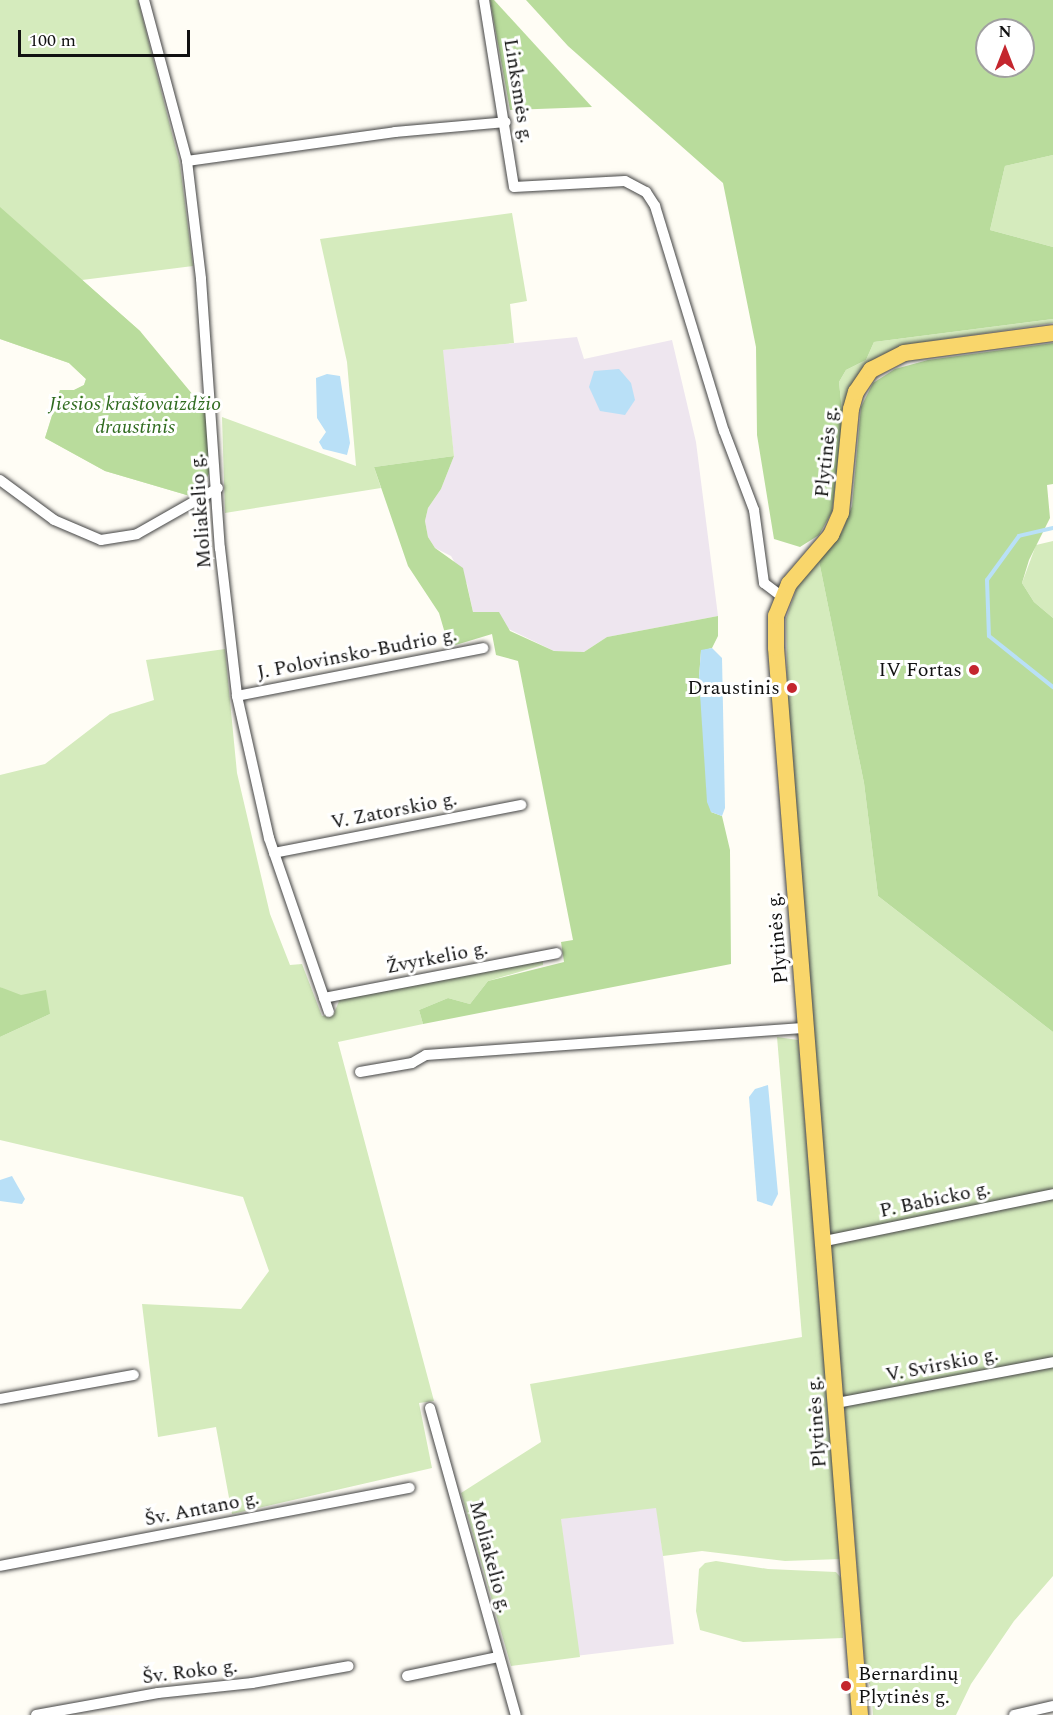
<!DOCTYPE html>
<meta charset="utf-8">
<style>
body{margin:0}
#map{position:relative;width:1053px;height:1715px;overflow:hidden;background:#fffdf5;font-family:Spectral,serif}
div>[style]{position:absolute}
.industrial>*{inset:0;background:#eee6ef;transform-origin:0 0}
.green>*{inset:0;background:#d5ebbd}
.forest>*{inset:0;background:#b9dc9c}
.water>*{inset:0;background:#b9e0f7}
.stream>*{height:4px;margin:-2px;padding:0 2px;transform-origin:2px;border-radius:2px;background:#b9e0f7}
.roads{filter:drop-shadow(0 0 2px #444) drop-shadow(0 0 2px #444)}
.street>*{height:10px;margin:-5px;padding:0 5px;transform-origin:5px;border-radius:5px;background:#fff}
.primary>*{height:16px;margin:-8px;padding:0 8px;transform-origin:8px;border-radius:8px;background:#f9d66b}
.dots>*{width:16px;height:16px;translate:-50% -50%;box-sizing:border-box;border:3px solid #fff;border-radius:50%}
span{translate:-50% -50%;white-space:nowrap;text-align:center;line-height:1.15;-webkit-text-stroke:6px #fff;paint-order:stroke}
.street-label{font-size:20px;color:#111}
.park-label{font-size:20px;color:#2f6b1f;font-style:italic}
.poi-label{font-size:20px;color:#111}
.right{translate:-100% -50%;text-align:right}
.left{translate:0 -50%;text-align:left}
.north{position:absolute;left:975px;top:18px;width:60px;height:60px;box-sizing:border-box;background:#fff;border:2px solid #a0a0a0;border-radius:50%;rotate:0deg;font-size:16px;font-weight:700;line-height:24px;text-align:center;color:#111}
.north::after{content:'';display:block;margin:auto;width:21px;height:27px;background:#c4262e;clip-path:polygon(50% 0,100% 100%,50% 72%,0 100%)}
.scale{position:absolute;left:18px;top:30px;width:172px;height:27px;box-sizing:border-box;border:3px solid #111;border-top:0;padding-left:8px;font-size:18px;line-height:21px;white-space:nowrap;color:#111;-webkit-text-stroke:4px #fff;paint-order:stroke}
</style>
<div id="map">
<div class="industrial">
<i style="clip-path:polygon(577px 337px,584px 359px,672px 340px,696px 442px,718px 616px,607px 637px,584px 652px,554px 651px,473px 612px,467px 584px,451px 556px,435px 548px,428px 537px,425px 521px,428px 508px,441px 489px,454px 456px,442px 350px)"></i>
<i style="left:657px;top:1507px;width:138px;height:97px;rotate:83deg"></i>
</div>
<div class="green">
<i style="clip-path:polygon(0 0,138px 0,180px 165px,193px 266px,82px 280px,140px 331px,209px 473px,203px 486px,190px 496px,105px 471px,45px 438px,60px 390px,74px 390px,84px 385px,86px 379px,69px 363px,0 339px)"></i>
<i style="clip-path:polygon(1053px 155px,1053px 247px,990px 230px,1005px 166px)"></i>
<i style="clip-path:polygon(512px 213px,527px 301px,510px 304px,514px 343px,443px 350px,454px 456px,374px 467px,381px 488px,225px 513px,222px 417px,356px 466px,347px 362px,320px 239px)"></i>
<i style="clip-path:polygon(1053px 319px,1053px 323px,910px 344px,879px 356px,859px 373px,843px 420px,839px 382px,846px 370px,866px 360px,874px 342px)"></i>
<i style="clip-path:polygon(1053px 541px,1053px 618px,1034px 602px,1022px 583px,1036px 545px)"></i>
<i style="clip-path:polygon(819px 561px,864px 783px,878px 896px,1053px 1032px,1053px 1576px,1014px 1621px,971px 1684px,956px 1715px,873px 1715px,871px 1688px,866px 1677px,788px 716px,786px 619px,799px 582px)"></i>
<i style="clip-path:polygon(225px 649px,237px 773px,270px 914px,290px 965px,302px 964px,322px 1016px,334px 1013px,340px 999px,543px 960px,543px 965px,488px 981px,470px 1004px,448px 998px,419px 1010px,423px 1024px,338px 1042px,434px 1401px,419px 1403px,432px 1468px,232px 1514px,216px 1427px,158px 1437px,142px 1304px,241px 1309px,269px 1271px,243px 1197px,0 1140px,0 1037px,50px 1014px,0 987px,0 775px,45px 764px,110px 714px,154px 700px,146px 660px)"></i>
<i style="clip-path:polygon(777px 1037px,798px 1040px,841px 1559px,785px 1561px,702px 1551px,663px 1556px,656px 1508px,561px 1519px,580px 1657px,511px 1666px,461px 1493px,541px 1442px,530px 1384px,802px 1337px)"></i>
<i style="clip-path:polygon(716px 1561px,768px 1569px,836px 1572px,841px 1578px,843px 1638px,743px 1642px,700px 1630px,696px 1611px,699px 1569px,705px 1563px)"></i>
</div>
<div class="forest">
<i style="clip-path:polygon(490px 0,494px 0,592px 107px,510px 110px)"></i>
<i style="clip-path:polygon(evenodd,526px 0,1053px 0,1053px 155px,1005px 166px,990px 230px,1053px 247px,1053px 319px,874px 342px,866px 360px,846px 370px,839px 382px,843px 420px,832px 512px,819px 535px,800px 547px,774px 539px,757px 435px,756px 347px,723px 183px,568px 46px,526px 0,987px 30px,1023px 30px,1023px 66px,987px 66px,987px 30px)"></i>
<i style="clip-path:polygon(0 207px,140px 331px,208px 413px,212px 452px,209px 473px,203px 486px,190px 496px,105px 471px,45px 438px,60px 390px,74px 390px,84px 385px,86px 379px,69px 363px,0 339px)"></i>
<i style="clip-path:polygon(1053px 343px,1053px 484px,1047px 485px,1050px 518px,1029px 560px,1022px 583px,1034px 602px,1053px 618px,1053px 1032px,878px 896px,864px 783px,819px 561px,842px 532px,852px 506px,861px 407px,873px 383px,895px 369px,928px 360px)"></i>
<i style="clip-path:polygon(454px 456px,441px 489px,428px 508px,425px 521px,428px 537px,435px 548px,463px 568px,473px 612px,499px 612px,510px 631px,554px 651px,584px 652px,607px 637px,718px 616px,718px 636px,712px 648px,701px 651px,699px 678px,711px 812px,722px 816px,730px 850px,731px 964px,423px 1024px,419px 1010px,448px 998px,470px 1004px,488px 981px,564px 962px,561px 942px,573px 940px,518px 661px,496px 655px,492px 634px,449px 647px,439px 613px,408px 566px,374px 467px)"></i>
<i style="clip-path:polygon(0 987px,21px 995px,46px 990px,50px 1014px,0 1037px)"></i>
</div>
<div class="water">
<i style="clip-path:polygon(619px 369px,631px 383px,635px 400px,625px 415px,600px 411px,589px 387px,594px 371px)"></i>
<i style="clip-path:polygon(327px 374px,340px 376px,350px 443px,347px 455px,323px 449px,319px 442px,326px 432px,317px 418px,316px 378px)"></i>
<i style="clip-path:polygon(712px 648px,722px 658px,725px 808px,722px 816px,711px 812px,707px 802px,699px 678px,701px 650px)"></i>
<i style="clip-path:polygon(768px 1085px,778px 1194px,772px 1206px,757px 1201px,749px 1097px,755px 1089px)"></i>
<i style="clip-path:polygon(12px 1176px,25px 1199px,22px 1204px,0 1201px,0 1180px)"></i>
</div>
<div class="stream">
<i style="left:1053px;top:528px;width:35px;rotate:167deg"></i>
<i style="left:1019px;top:536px;width:54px;rotate:126deg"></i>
<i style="left:987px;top:580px;width:56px;rotate:88deg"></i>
<i style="left:989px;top:636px;width:82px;rotate:38.6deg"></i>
</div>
<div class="roads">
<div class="street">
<i style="left:144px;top:0;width:167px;rotate:75deg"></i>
<i style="left:187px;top:161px;width:119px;rotate:83.2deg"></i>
<i style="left:201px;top:279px;width:270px;rotate:86deg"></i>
<i style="left:220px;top:548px;width:149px;rotate:83.4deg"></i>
<i style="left:237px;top:696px;width:146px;rotate:77.3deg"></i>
<i style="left:269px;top:838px;width:184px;rotate:71deg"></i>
<i style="left:484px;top:0;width:189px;rotate:80.9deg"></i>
<i style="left:514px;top:187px;width:111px;rotate:-3.1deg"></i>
<i style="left:625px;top:181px;width:24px;rotate:28deg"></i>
<i style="left:646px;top:192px;width:17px;rotate:57deg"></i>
<i style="left:655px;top:206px;width:235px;rotate:73deg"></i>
<i style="left:724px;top:431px;width:85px;rotate:69.2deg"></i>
<i style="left:754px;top:510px;width:74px;rotate:82.2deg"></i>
<i style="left:764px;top:583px;width:21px;rotate:37deg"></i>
<i style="left:187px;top:161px;width:210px;rotate:-7.9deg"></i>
<i style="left:395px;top:132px;width:111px;rotate:-5.1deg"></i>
<i style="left:0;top:480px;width:67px;rotate:36.5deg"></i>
<i style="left:54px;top:520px;width:51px;rotate:23.1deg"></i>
<i style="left:101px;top:540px;width:36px;rotate:-9deg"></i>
<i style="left:137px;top:534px;width:93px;rotate:-29.6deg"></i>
<i style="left:237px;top:696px;width:251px;rotate:-11deg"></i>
<i style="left:274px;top:853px;width:252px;rotate:-11deg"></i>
<i style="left:324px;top:998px;width:237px;rotate:-10.9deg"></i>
<i style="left:360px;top:1072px;width:53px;rotate:-9.8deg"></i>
<i style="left:412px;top:1063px;width:16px;rotate:-30deg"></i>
<i style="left:426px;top:1055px;width:381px;rotate:-4.1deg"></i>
<i style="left:825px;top:1241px;width:233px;rotate:-11.6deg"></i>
<i style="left:0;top:1399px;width:136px;rotate:-10.2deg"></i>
<i style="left:837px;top:1403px;width:220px;rotate:-10.7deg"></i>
<i style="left:430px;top:1408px;width:319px;rotate:74.4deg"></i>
<i style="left:0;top:1566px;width:417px;rotate:-10.8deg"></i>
<i style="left:407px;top:1676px;width:93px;rotate:-11.8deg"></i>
<i style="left:36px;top:1715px;width:124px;rotate:-10.2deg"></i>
<i style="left:158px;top:1693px;width:95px;rotate:-6.1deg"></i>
<i style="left:252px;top:1683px;width:98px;rotate:-9.9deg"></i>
<i style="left:1014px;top:1715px;width:40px;rotate:-13deg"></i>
</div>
<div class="primary">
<i style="left:860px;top:1715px;width:1070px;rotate:-94.5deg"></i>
<i style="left:776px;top:648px;width:32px;rotate:-90deg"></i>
<i style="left:776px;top:616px;width:35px;rotate:-68deg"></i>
<i style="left:789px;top:584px;width:65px;rotate:-49.4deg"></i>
<i style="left:831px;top:535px;width:24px;rotate:-66deg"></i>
<i style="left:841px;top:513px;width:104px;rotate:-84.5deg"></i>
<i style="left:851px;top:409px;width:18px;rotate:-74deg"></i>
<i style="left:856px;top:392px;width:27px;rotate:-56deg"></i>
<i style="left:871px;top:370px;width:37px;rotate:-27deg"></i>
<i style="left:904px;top:353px;width:150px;rotate:-7.6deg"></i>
</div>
</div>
<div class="dots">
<i style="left:974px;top:670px;background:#c4262e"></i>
<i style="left:792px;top:688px;background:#c4262e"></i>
<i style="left:846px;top:1686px;background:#c4262e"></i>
</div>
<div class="street-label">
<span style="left:518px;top:91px;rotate:81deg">Linksmės g.</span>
<span style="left:827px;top:452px;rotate:-84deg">Plytinės g.</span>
<span style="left:201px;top:511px;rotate:-94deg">Moliakelio g.</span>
<span style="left:357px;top:654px;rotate:-11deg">J. Polovinsko-Budrio g.</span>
<span style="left:394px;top:811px;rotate:-11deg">V. Zatorskio g.</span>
<span style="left:778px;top:938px;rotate:-95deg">Plytinės g.</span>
<span style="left:437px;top:958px;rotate:-11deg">Žvyrkelio g.</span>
<span style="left:935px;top:1200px;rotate:-12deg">P. Babicko g.</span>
<span style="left:942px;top:1365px;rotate:-11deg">V. Svirskio g.</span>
<span style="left:817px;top:1422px;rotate:-94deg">Plytinės g.</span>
<span style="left:202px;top:1509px;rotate:-11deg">Šv. Antano g.</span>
<span style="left:490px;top:1557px;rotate:75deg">Moliakelio g.</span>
<span style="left:190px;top:1672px;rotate:-7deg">Šv. Roko g.</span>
</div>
<div class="park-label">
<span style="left:135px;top:416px">Jiesios kraštovaizdžio<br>draustinis</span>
</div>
<div class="poi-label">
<span class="right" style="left:962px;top:670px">IV Fortas</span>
<span class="right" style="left:780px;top:688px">Draustinis</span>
<span class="left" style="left:858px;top:1686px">Bernardinų<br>Plytinės g.</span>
</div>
<div class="north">N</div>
<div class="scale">100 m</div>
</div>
